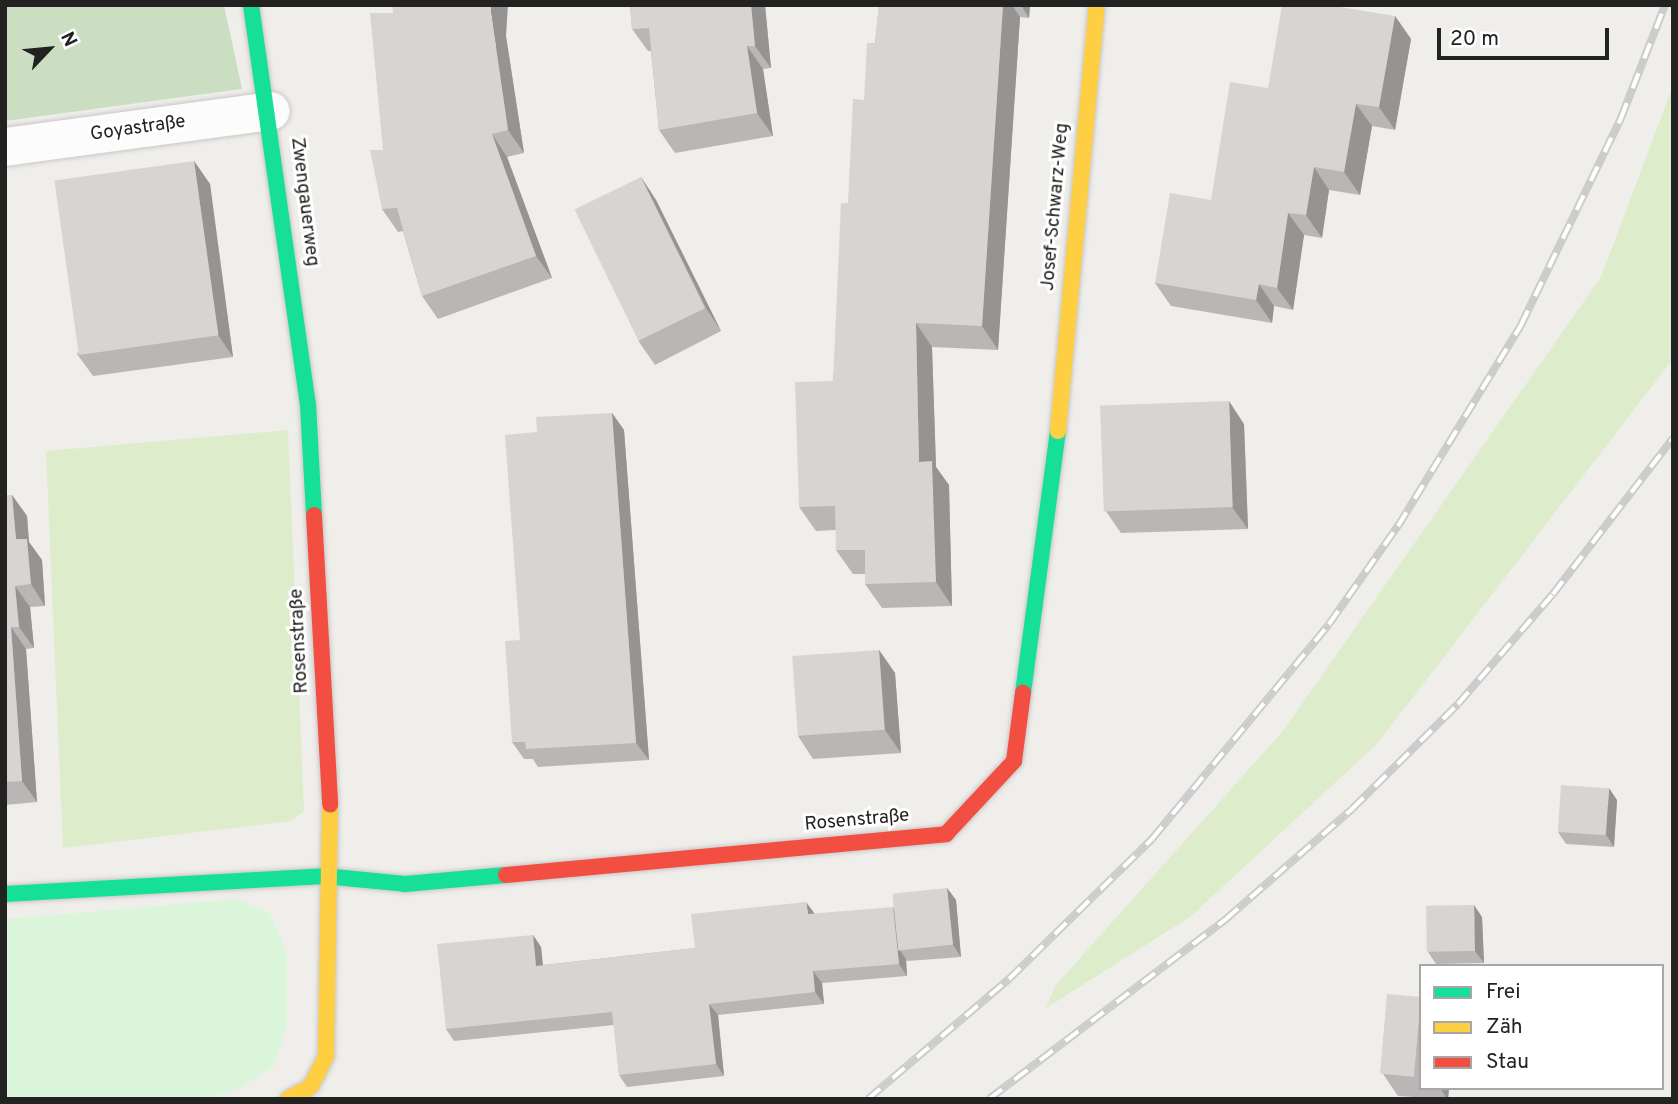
<!DOCTYPE html>
<meta charset="utf-8">
<style>
body{margin:0}
#map{position:relative;width:1678px;height:1104px;overflow:hidden;background:#f0eeeb;font-family:Overpass,sans-serif}
div>[style]{position:absolute}
.grass>*{inset:0;background:#ddeccb}
.forest>*{inset:0;background:#cbdec1}
.park>*{inset:0;background:#daf5da}
.roads{filter:drop-shadow(0 0 2px #c9c8c7) drop-shadow(0 0 2px #c9c8c7)}
.street>*{height:38px;margin:-19px;padding:0 19px;transform-origin:19px;border-radius:19px;background:#fdfcfc}
.fast>*{height:16px;margin:-8px;padding:0 8px;transform-origin:8px;border-radius:8px;background:#16e098}
.slow>*{height:16px;margin:-8px;padding:0 8px;transform-origin:8px;border-radius:8px;background:#ffcf43}
.jam>*{height:16px;margin:-8px;padding:0 8px;transform-origin:8px;border-radius:8px;background:#f24e42}
.rail>*{height:8px;margin-top:-4px;transform-origin:0;background:repeating-linear-gradient(90deg,#fff 0 16px,#ccc 0 32px);box-sizing:border-box;border-block:2px solid #ccc}
.wall>*{inset:0;background:#b9b6b5}
.shaded-wall>*{inset:0;background:#969493}
.building>*{inset:0;background:#d7d4d2;transform-origin:0 0}
span{translate:-50% -50%;white-space:nowrap;text-align:center;line-height:1.15;-webkit-text-stroke:6px #fff;paint-order:stroke}
.street-label{font-size:19px;color:#222}
.frame{position:absolute;inset:0;border:7px solid #222;pointer-events:none}
.legend{position:absolute;left:1419px;top:964px;width:245px;height:126px;box-sizing:border-box;background:#fff;border:2px solid #a7a7a7;margin:0;padding:9px 12px;list-style:none;font-size:21px;color:#222}
.legend li{display:flex;align-items:center;gap:14px;height:35px}
.legend b{width:35px;border:2px solid #a7a7a7}
.north{position:absolute;left:14px;top:14px;width:70px;height:70px;-webkit-text-stroke:5px #fff;paint-order:stroke;rotate:64deg;font-size:19px;font-weight:700;line-height:28px;text-align:center;color:#222}
.north::after{content:'';display:block;margin:auto;width:24px;height:32px;background:#222;clip-path:polygon(50% 0,100% 100%,50% 72%,0 100%)}
.scale{position:absolute;left:1437px;top:28px;width:172px;height:32px;box-sizing:border-box;border:4px solid #222;border-top:0;padding-left:9px;font-size:21px;line-height:24px;white-space:nowrap;color:#222;-webkit-text-stroke:5px #fff;paint-order:stroke}
</style>
<div id="map">
<div class="grass">
<i style="clip-path:polygon(1673px 86px,1673px 359px,1377px 744px,1190px 917px,1046px 1008px,1055px 986px,1283px 731px,1601px 277px)"></i>
<i style="clip-path:polygon(288px 430px,304px 811px,291px 821px,63px 848px,46px 451px)"></i>
</div>
<div class="forest">
<i style="clip-path:polygon(5px 5px,224px 5px,242px 89px,5px 121px)"></i>
</div>
<div class="park">
<i style="clip-path:polygon(239px 899px,270px 913px,287px 954px,287px 1026px,273px 1067px,238px 1089px,206px 1099px,5px 1099px,5px 919px)"></i>
</div>
<div class="roads">
<div class="street">
<i style="left:5px;top:147px;width:268px;rotate:-7.7deg"></i>
</div>
<div class="fast">
<i style="left:251px;top:5px;width:403px;rotate:81.9deg"></i>
<i style="left:308px;top:404px;width:111px;rotate:86.9deg"></i>
<i style="left:1023px;top:693px;width:264px;rotate:-82.4deg"></i>
<i style="left:5px;top:894px;width:320px;rotate:-3.2deg"></i>
<i style="left:324px;top:876px;width:81px;rotate:5.6deg"></i>
<i style="left:405px;top:884px;width:101px;rotate:-5.1deg"></i>
</div>
<div class="slow">
<i style="left:1058px;top:431px;width:428px;rotate:-84.8deg"></i>
<i style="left:288px;top:1099px;width:26px;rotate:-29deg"></i>
<i style="left:311px;top:1086px;width:34px;rotate:-63deg"></i>
<i style="left:326px;top:1056px;width:251px;rotate:-89.1deg"></i>
</div>
<div class="jam">
<i style="left:314px;top:515px;width:290px;rotate:86.8deg"></i>
<i style="left:506px;top:875px;width:442px;rotate:-5.3deg"></i>
<i style="left:946px;top:834px;width:100px;rotate:-47deg"></i>
<i style="left:1014px;top:761px;width:69px;rotate:-82.5deg"></i>
</div>
</div>
<div class="rail">
<i style="left:868px;top:1099px;width:185px;rotate:-40.4deg"></i>
<i style="left:1009px;top:979px;width:200px;rotate:-44.4deg"></i>
<i style="left:1152px;top:839px;width:278px;rotate:-50.5deg"></i>
<i style="left:1329px;top:624px;width:120px;rotate:-54.9deg"></i>
<i style="left:1398px;top:526px;width:236px;rotate:-58.5deg"></i>
<i style="left:1521px;top:325px;width:230px;rotate:-64.2deg"></i>
<i style="left:1621px;top:118px;width:121px;rotate:-68.7deg"></i>
<i style="left:989px;top:1099px;width:298px;rotate:-37.2deg"></i>
<i style="left:1226px;top:919px;width:167px;rotate:-41.1deg"></i>
<i style="left:1352px;top:809px;width:149px;rotate:-44.7deg"></i>
<i style="left:1458px;top:704px;width:145px;rotate:-49.2deg"></i>
<i style="left:1553px;top:594px;width:197px;rotate:-52.4deg"></i>
</div>
<div class="wall">
<i style="clip-path:polygon(630px 5px,765px 5px,771px 68px,763px 69px,773px 136px,675px 153px,659px 130px,651px 51px,648px 51px,632px 29px)"></i>
<i style="clip-path:polygon(879px 5px,1030px 5px,1029px 18px,1020px 17px,998px 350px,932px 347px,936px 467px,949px 485px,952px 606px,882px 608px,865px 584px,865px 574px,853px 574px,836px 550px,836px 530px,816px 531px,799px 507px,833px 381px,848px 203px,864px 100px,875px 43px)"></i>
<i style="clip-path:polygon(1395px 16px,1411px 39px,1395px 130px,1372px 126px,1360px 195px,1329px 190px,1322px 238px,1304px 235px,1293px 310px,1274px 306px,1272px 323px,1171px 306px,1155px 283px,1211px 200px)"></i>
<i style="clip-path:polygon(506px 36px,524px 153px,507px 157px,552px 278px,438px 319px,422px 296px,403px 231px,398px 232px,382px 209px,383px 150px)"></i>
<i style="clip-path:polygon(194px 161px,210px 184px,233px 357px,93px 376px,77px 354px)"></i>
<i style="clip-path:polygon(641px 177px,656px 200px,721px 331px,655px 365px,639px 342px)"></i>
<i style="clip-path:polygon(612px 413px,624px 430px,649px 760px,538px 767px,533px 759px,524px 759px,512px 742px,537px 432px)"></i>
<i style="clip-path:polygon(1244px 424px,1248px 529px,1121px 533px,1105px 510px)"></i>
<i style="clip-path:polygon(5px 495px,12px 495px,27px 516px,29px 542px,42px 560px,45px 606px,30px 607px,34px 648px,26px 649px,37px 802px,5px 805px)"></i>
<i style="clip-path:polygon(879px 650px,895px 673px,901px 753px,813px 759px,798px 736px)"></i>
<i style="clip-path:polygon(1617px 800px,1614px 847px,1566px 844px,1558px 832px)"></i>
<i style="clip-path:polygon(947px 888px,956px 900px,961px 957px,907px 961px,906px 959px,907px 976px,822px 983px,824px 1004px,718px 1015px,724px 1076px,627px 1087px,619px 1075px,614px 1025px,454px 1041px,446px 1029px,533px 935px,541px 947px,543px 965px,695px 948px,815px 914px,894px 909px)"></i>
<i style="clip-path:polygon(1482px 917px,1484px 963px,1436px 964px,1428px 952px)"></i>
<i style="clip-path:polygon(1421px 997px,1421px 1088px,1449px 1088px,1448px 1099px,1398px 1096px,1383px 1074px)"></i>
</div>
<div class="shaded-wall">
<i style="clip-path:polygon(491px 5px,508px 5px,506px 36px,524px 153px,508px 130px,491px 13px)"></i>
<i style="clip-path:polygon(751px 5px,765px 5px,771px 68px,755px 46px)"></i>
<i style="clip-path:polygon(1003px 5px,1012px 5px,1020px 17px,998px 350px,982px 326px)"></i>
<i style="clip-path:polygon(1021px 5px,1030px 5px,1029px 18px)"></i>
<i style="clip-path:polygon(1395px 16px,1411px 39px,1395px 130px,1379px 107px)"></i>
<i style="clip-path:polygon(747px 46px,763px 69px,773px 136px,757px 113px)"></i>
<i style="clip-path:polygon(1356px 104px,1372px 126px,1360px 195px,1344px 172px)"></i>
<i style="clip-path:polygon(492px 134px,507px 157px,552px 278px,536px 256px)"></i>
<i style="clip-path:polygon(194px 161px,210px 184px,233px 357px,218px 335px)"></i>
<i style="clip-path:polygon(1314px 167px,1329px 190px,1322px 238px,1306px 215px)"></i>
<i style="clip-path:polygon(641px 177px,656px 200px,721px 331px,706px 308px)"></i>
<i style="clip-path:polygon(1288px 213px,1304px 235px,1293px 310px,1277px 288px)"></i>
<i style="clip-path:polygon(1259px 284px,1274px 306px,1272px 323px,1256px 300px)"></i>
<i style="clip-path:polygon(916px 323px,932px 347px,936px 467px,949px 485px,952px 606px,936px 582px,919px 462px)"></i>
<i style="clip-path:polygon(1229px 401px,1244px 424px,1248px 529px,1232px 507px)"></i>
<i style="clip-path:polygon(612px 413px,624px 430px,649px 760px,636px 743px)"></i>
<i style="clip-path:polygon(12px 495px,27px 516px,29px 542px,42px 560px,45px 606px,31px 584px,16px 539px)"></i>
<i style="clip-path:polygon(15px 586px,30px 607px,34px 648px,19px 627px)"></i>
<i style="clip-path:polygon(11px 627px,26px 649px,37px 802px,22px 781px)"></i>
<i style="clip-path:polygon(879px 650px,895px 673px,901px 753px,885px 730px)"></i>
<i style="clip-path:polygon(1609px 788px,1617px 800px,1614px 847px,1606px 835px)"></i>
<i style="clip-path:polygon(947px 888px,956px 900px,961px 957px,953px 945px)"></i>
<i style="clip-path:polygon(806px 902px,815px 914px,808px 914px)"></i>
<i style="clip-path:polygon(1474px 905px,1482px 917px,1484px 963px,1475px 951px)"></i>
<i style="clip-path:polygon(893px 907px,901px 919px,899px 949px,906px 959px,907px 976px,899px 964px)"></i>
<i style="clip-path:polygon(533px 935px,541px 947px,544px 978px,536px 966px)"></i>
<i style="clip-path:polygon(813px 971px,822px 983px,824px 1004px,815px 992px)"></i>
<i style="clip-path:polygon(709px 1004px,718px 1015px,724px 1076px,716px 1064px)"></i>
<i style="clip-path:polygon(1440px 1088px,1449px 1088px,1448px 1099px,1447px 1099px)"></i>
</div>
<div class="building">
<i style="clip-path:polygon(392px 5px,491px 5px,491px 13px,508px 130px,492px 134px,536px 256px,422px 296px,397px 208px,382px 209px,370px 150px,383px 150px,370px 13px,393px 13px)"></i>
<i style="clip-path:polygon(630px 5px,751px 5px,755px 46px,747px 46px,757px 113px,659px 130px,649px 28px,632px 29px)"></i>
<i style="clip-path:polygon(879px 5px,1003px 5px,982px 326px,916px 323px,919px 462px,932px 461px,936px 582px,865px 584px,865px 550px,836px 550px,835px 506px,799px 507px,795px 382px,833px 381px,841px 203px,848px 203px,853px 99px,864px 100px,867px 43px,875px 43px)"></i>
<i style="clip-path:polygon(1282px 5px,1328px 5px,1395px 16px,1379px 107px,1356px 104px,1344px 172px,1314px 167px,1306px 215px,1288px 213px,1277px 288px,1259px 284px,1256px 300px,1155px 283px,1170px 193px,1211px 200px,1230px 82px,1268px 88px)"></i>
<i style="left:194px;top:161px;width:176px;height:141px;rotate:82deg"></i>
<i style="left:641px;top:177px;width:146px;height:74px;rotate:64deg"></i>
<i style="left:1229px;top:401px;width:106px;height:129px;rotate:88deg"></i>
<i style="clip-path:polygon(612px 413px,636px 743px,526px 749px,525px 742px,512px 742px,505px 641px,520px 640px,505px 435px,537px 432px,536px 417px)"></i>
<i style="clip-path:polygon(5px 495px,12px 495px,16px 539px,27px 539px,31px 584px,15px 586px,19px 627px,11px 627px,22px 781px,5px 782px)"></i>
<i style="left:879px;top:650px;width:80px;height:87px;rotate:86deg"></i>
<i style="left:1561px;top:785px;width:48px;height:47px;rotate:4deg"></i>
<i style="left:947px;top:888px;width:57px;height:55px;rotate:84deg"></i>
<i style="clip-path:polygon(806px 902px,808px 914px,893px 907px,899px 964px,813px 971px,815px 992px,709px 1004px,716px 1064px,619px 1075px,612px 1012px,446px 1029px,437px 944px,533px 935px,536px 966px,695px 948px,691px 914px)"></i>
<i style="left:1474px;top:905px;width:46px;height:48px;rotate:89deg"></i>
<i style="left:1387px;top:994px;width:34px;height:80px;rotate:5deg"></i>
</div>
<div class="street-label">
<span style="left:138px;top:129px;rotate:-8deg">Goyastraße</span>
<span style="left:304px;top:202px;rotate:83deg">Zwengauerweg</span>
<span style="left:1056px;top:207px;rotate:-85deg">Josef-Schwarz-Weg</span>
<span style="left:300px;top:641px;rotate:-93deg">Rosenstraße</span>
<span style="left:857px;top:821px;rotate:-5deg">Rosenstraße</span>
</div>
<div class="frame"></div>
<ul class="legend">
<li><b style="height:9px;background:#16e098"></b>Frei</li>
<li><b style="height:9px;background:#ffcf43"></b>Zäh</li>
<li><b style="height:9px;background:#f24e42"></b>Stau</li>
</ul>
<div class="north">N</div>
<div class="scale">20 m</div>
</div>
